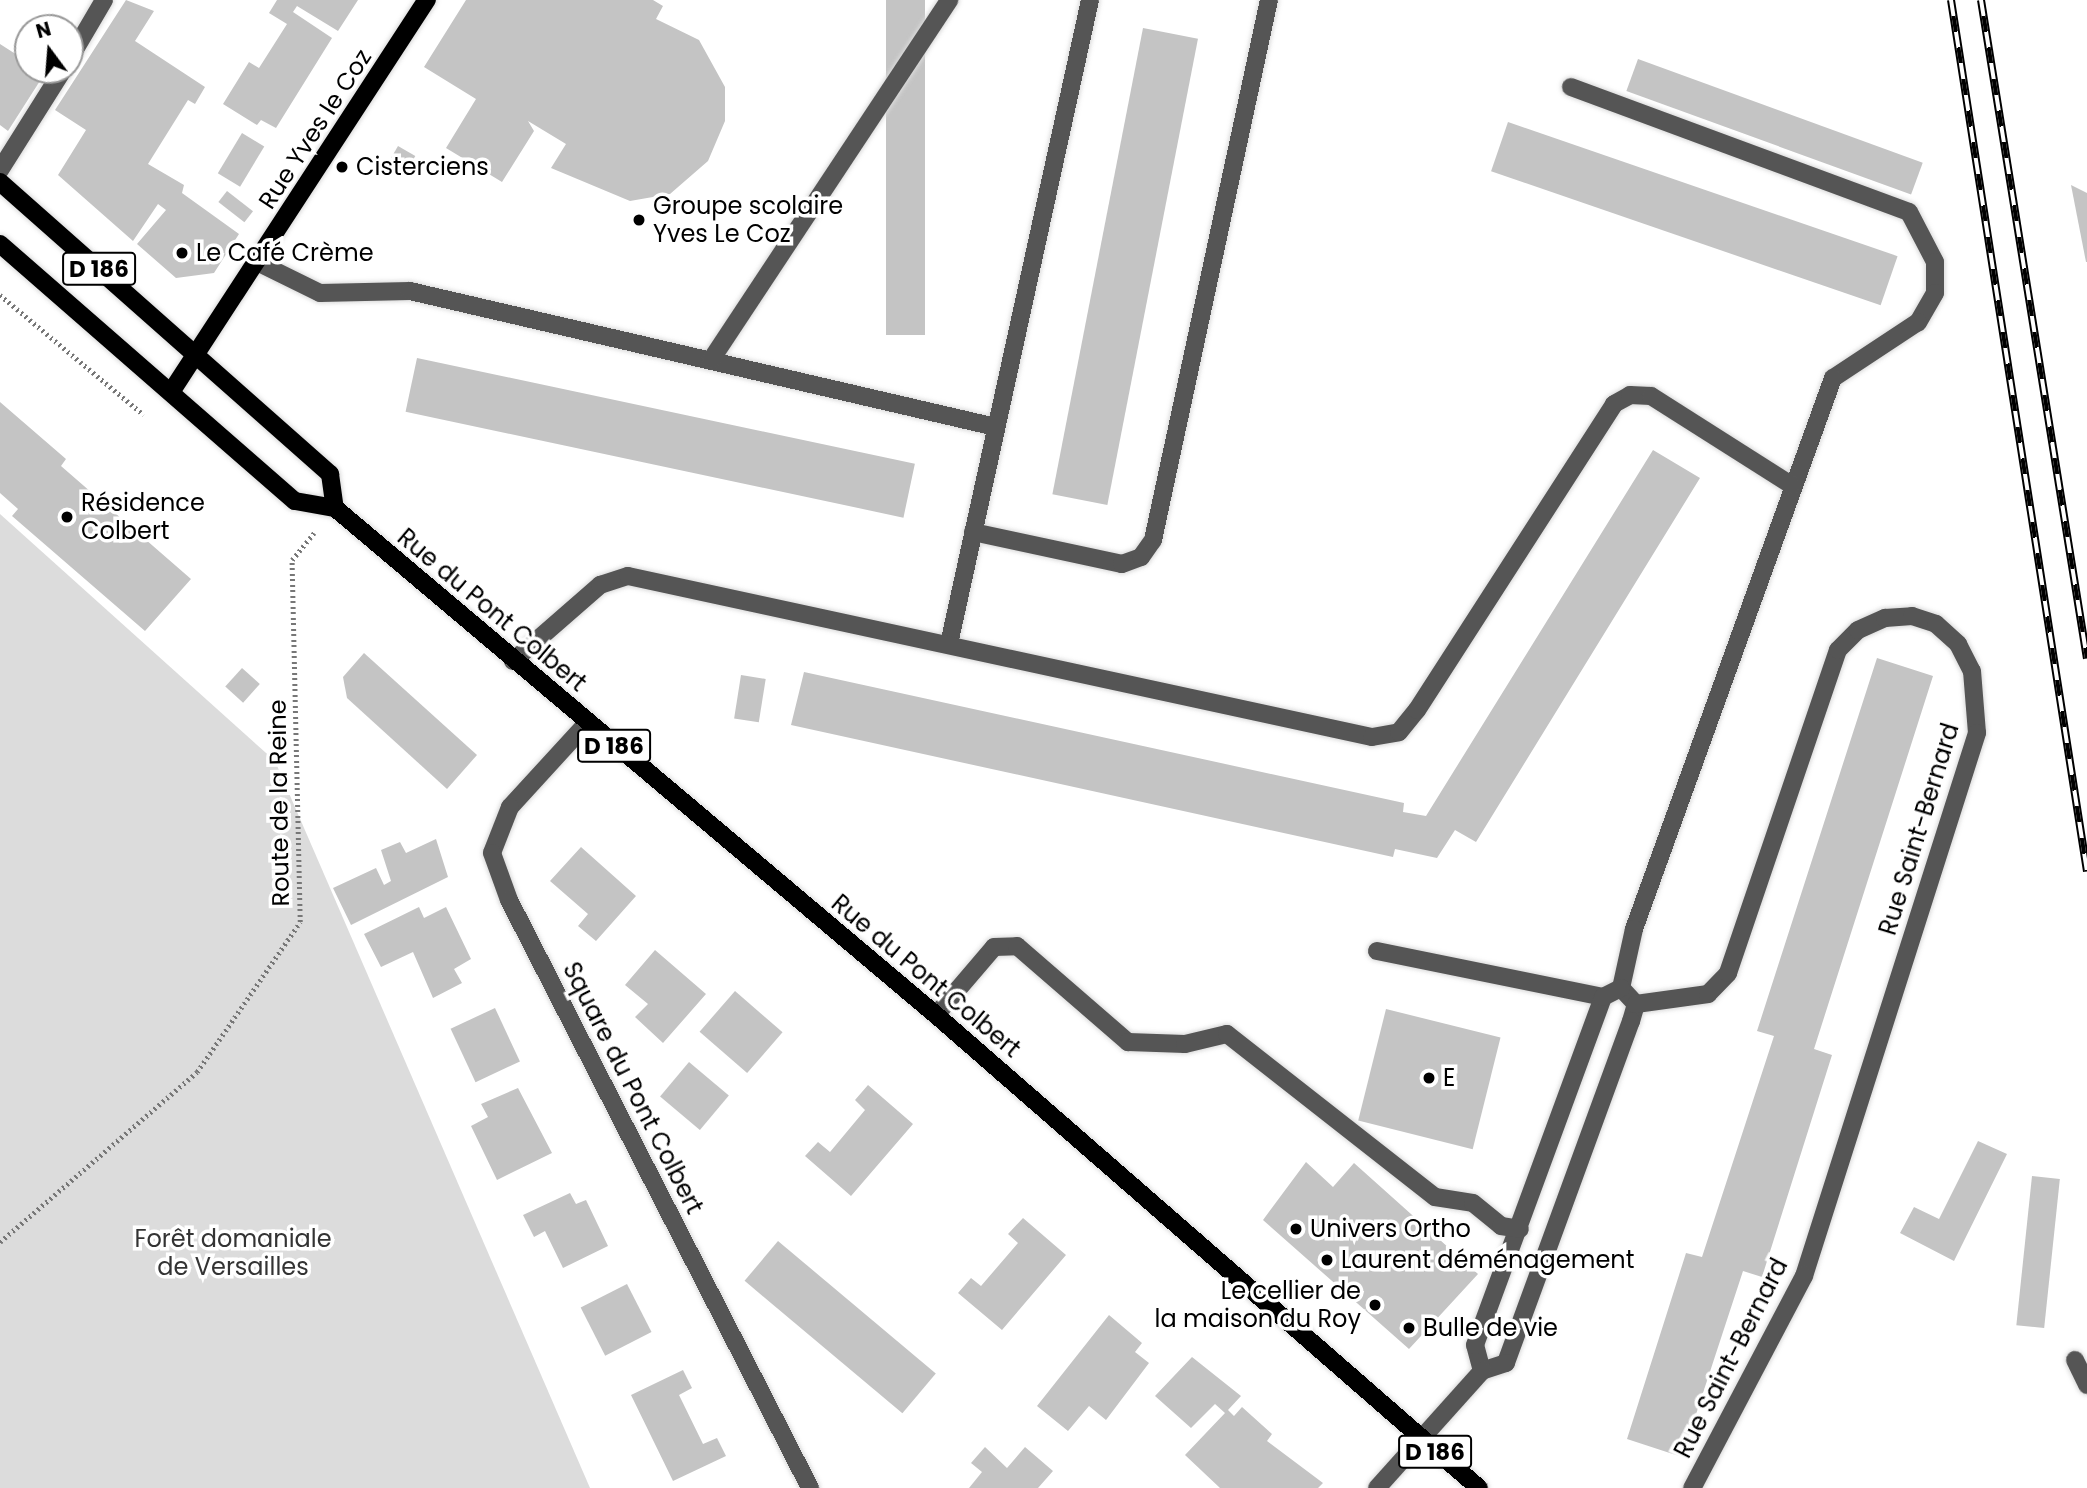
<!DOCTYPE html>
<meta charset="utf-8">
<style>
body{margin:0}
#map{position:relative;width:2087px;height:1488px;overflow:hidden;background:#fff;font-family:Poppins,sans-serif}
div>[style]{position:absolute}
.green>*{inset:0;background:#dcdcdc}
.building>*{inset:0;background:#c4c4c4;transform-origin:0 0}
.path>*{height:4.5px;margin-top:-2.25px;transform-origin:0;background:repeating-linear-gradient(90deg,#777 0 2px,transparent 0 5.5px)}
.roads{filter:drop-shadow(0 0 2px #dbdbdb) drop-shadow(0 0 2px #dbdbdb)}
.minor>*{height:18px;margin:-9px;padding:0 9px;transform-origin:9px;border-radius:9px;background:#555}
.major>*{height:18px;margin:-9px;padding:0 9px;transform-origin:9px;border-radius:9px;background:#000}
.rail>*{height:8px;margin-top:-4px;transform-origin:0;background:repeating-linear-gradient(90deg,#fff 0 16px,#000 0 32px);box-sizing:border-box;border-block:2px solid #000}
.dots>*{width:19px;height:19px;translate:-50% -50%;box-sizing:border-box;border:4px solid #fff;border-radius:50%}
span{translate:-50% -50%;white-space:nowrap;text-align:center;line-height:1.15;-webkit-text-stroke:7px #fff;paint-order:stroke}
.shield-label span{padding:2px 5px;background:#fff;border:2px solid;border-radius:5px;-webkit-text-stroke-width:0}
.shield-label{font-size:23px;color:#000;font-weight:700}
.street-label{font-size:24px;color:#000}
.poi-label{font-size:24px;color:#000}
.left{translate:0 -50%;text-align:left}
.right{translate:-100% -50%;text-align:right}
.park-label{font-size:24px;color:#333}
.north{position:absolute;left:14px;top:14px;width:70px;height:70px;box-sizing:border-box;background:#fff;border:2px solid #999;border-radius:50%;rotate:344deg;font-size:19px;font-weight:700;line-height:28px;text-align:center;color:#000}
.north::after{content:'';display:block;margin:auto;width:24px;height:32px;background:#000;clip-path:polygon(50% 0,100% 100%,50% 72%,0 100%)}
</style>
<div id="map">
<div class="green">
<i style="clip-path:polygon(0 514px,275px 761px,590px 1488px,0 1488px)"></i>
</div>
<div class="building">
<i style="clip-path:polygon(126px 0,154px 11px,135px 41px,205px 87px,195px 104px,188px 100px,148px 164px,184px 185px,182px 193px,239px 234px,214px 273px,176px 278px,137px 244px,166px 210px,158px 204px,133px 241px,58px 175px,86px 130px,55px 110px)"></i>
<i style="clip-path:polygon(277px 0,358px 0,338px 31px,297px 6px,293px 12px,332px 38px,276px 128px,261px 120px,257px 125px,223px 104px,249px 62px,259px 68px,287px 24px,269px 13px)"></i>
<i style="clip-path:polygon(466px 0,653px 0,663px 6px,656px 19px,699px 40px,725px 87px,725px 121px,708px 161px,670px 194px,630px 201px,551px 168px,566px 144px,528px 121px,534px 131px,502px 182px,446px 148px,476px 99px,424px 67px)"></i>
<i style="left:886px;top:0;width:39px;height:335px"></i>
<i style="left:1143px;top:28px;width:56px;height:475px;rotate:11deg"></i>
<i style="clip-path:polygon(0 44px,28px 62px,28px 70px,45px 73px,8px 131px,0 125px)"></i>
<i style="left:1638px;top:59px;width:303px;height:34px;rotate:20deg"></i>
<i style="left:1508px;top:122px;width:412px;height:52px;rotate:19deg"></i>
<i style="left:242px;top:133px;width:26px;height:47px;rotate:31deg"></i>
<i style="left:398px;top:146px;width:20px;height:24px;rotate:30deg"></i>
<i style="clip-path:polygon(2071px 185px,2087px 193px,2087px 262px,2086px 262px)"></i>
<i style="left:227px;top:191px;width:33px;height:14px;rotate:38deg"></i>
<i style="left:417px;top:358px;width:509px;height:55px;rotate:12deg"></i>
<i style="clip-path:polygon(0 402px,66px 459px,61px 466px,191px 579px,145px 631px,12px 516px,18px 509px,0 493px)"></i>
<i style="clip-path:polygon(1653px 450px,1700px 478px,1476px 842px,1455px 830px,1437px 858px,1395px 849px,1393px 857px,791px 725px,804px 672px,1404px 803px,1403px 812px,1426px 816px)"></i>
<i style="clip-path:polygon(364px 653px,477px 755px,447px 789px,347px 698px,343px 677px)"></i>
<i style="clip-path:polygon(1877px 658px,1933px 676px,1814px 1049px,1832px 1055px,1762px 1277px,1743px 1271px,1682px 1457px,1627px 1439px,1686px 1253px,1702px 1257px,1774px 1036px,1757px 1031px)"></i>
<i style="left:242px;top:668px;width:24px;height:25px;rotate:42deg"></i>
<i style="left:741px;top:675px;width:25px;height:44px;rotate:9deg"></i>
<i style="clip-path:polygon(436px 839px,448px 877px,351px 925px,333px 888px,376px 868px,384px 885px,391px 881px,381px 850px,400px 842px,406px 853px)"></i>
<i style="clip-path:polygon(581px 847px,636px 896px,596px 941px,578px 926px,588px 914px,550px 881px)"></i>
<i style="clip-path:polygon(419px 907px,424px 918px,446px 907px,471px 959px,454px 969px,462px 983px,433px 998px,413px 952px,381px 967px,364px 934px)"></i>
<i style="clip-path:polygon(655px 950px,706px 994px,663px 1043px,635px 1017px,648px 1004px,625px 985px)"></i>
<i style="left:735px;top:991px;width:63px;height:54px;rotate:41deg"></i>
<i style="left:495px;top:1008px;width:59px;height:49px;rotate:65deg"></i>
<i style="left:1386px;top:1009px;width:118px;height:115px;rotate:14deg"></i>
<i style="left:689px;top:1062px;width:52px;height:45px;rotate:40deg"></i>
<i style="clip-path:polygon(868px 1085px,913px 1124px,851px 1196px,805px 1156px,818px 1142px,830px 1152px,865px 1110px,855px 1100px)"></i>
<i style="clip-path:polygon(518px 1088px,552px 1153px,497px 1180px,471px 1126px,488px 1117px,481px 1104px)"></i>
<i style="clip-path:polygon(1978px 1141px,2007px 1154px,1954px 1261px,1900px 1233px,1914px 1207px,1939px 1219px)"></i>
<i style="clip-path:polygon(1306px 1162px,1333px 1187px,1354px 1163px,1478px 1274px,1409px 1349px,1263px 1220px)"></i>
<i style="left:2032px;top:1176px;width:28px;height:150px;rotate:6deg"></i>
<i style="clip-path:polygon(570px 1193px,576px 1204px,586px 1200px,608px 1246px,563px 1268px,545px 1231px,534px 1237px,523px 1215px)"></i>
<i style="clip-path:polygon(1023px 1218px,1066px 1255px,1002px 1330px,958px 1293px,971px 1278px,981px 1286px,1018px 1243px,1008px 1234px)"></i>
<i style="left:778px;top:1241px;width:206px;height:52px;rotate:40deg"></i>
<i style="left:627px;top:1284px;width:54px;height:52px;rotate:63deg"></i>
<i style="clip-path:polygon(1109px 1315px,1142px 1343px,1135px 1352px,1149px 1363px,1106px 1420px,1089px 1406px,1068px 1431px,1037px 1406px)"></i>
<i style="clip-path:polygon(1192px 1357px,1241px 1396px,1228px 1410px,1234px 1416px,1242px 1407px,1272px 1434px,1267px 1441px,1323px 1483px,1318px 1488px,1220px 1488px,1185px 1455px,1225px 1413px,1215px 1404px,1191px 1428px,1155px 1396px)"></i>
<i style="clip-path:polygon(683px 1370px,692px 1388px,679px 1395px,703px 1444px,717px 1438px,726px 1456px,673px 1481px,631px 1395px)"></i>
<i style="clip-path:polygon(985px 1447px,1007px 1468px,1025px 1447px,1053px 1471px,1038px 1488px,969px 1488px,982px 1472px,971px 1463px)"></i>
</div>
<div class="path">
<i style="left:0;top:295px;width:187px;rotate:39.8deg"></i>
<i style="left:0;top:1242px;width:260px;rotate:-40.8deg"></i>
<i style="left:197px;top:1072px;width:182px;rotate:-55.5deg"></i>
<i style="left:300px;top:922px;width:362px;rotate:-91.3deg"></i>
<i style="left:292px;top:560px;width:35px;rotate:-51deg"></i>
</div>
<div class="roads">
<div class="minor">
<i style="left:70px;top:58px;width:67px;rotate:-59.6deg"></i>
<i style="left:1571px;top:87px;width:360px;rotate:20.3deg"></i>
<i style="left:1909px;top:212px;width:56px;rotate:62.5deg"></i>
<i style="left:1935px;top:262px;width:31px;rotate:90deg"></i>
<i style="left:1935px;top:293px;width:34px;rotate:120deg"></i>
<i style="left:1918px;top:322px;width:102px;rotate:146.6deg"></i>
<i style="left:1833px;top:378px;width:586px;rotate:109.86deg"></i>
<i style="left:1634px;top:929px;width:60px;rotate:102.4deg"></i>
<i style="left:0;top:170px;width:118px;rotate:-57.8deg"></i>
<i style="left:259px;top:263px;width:68px;rotate:26.2deg"></i>
<i style="left:320px;top:293px;width:90px;rotate:-1.3deg"></i>
<i style="left:410px;top:291px;width:602px;rotate:13.07deg"></i>
<i style="left:711px;top:360px;width:432px;rotate:-56.5deg"></i>
<i style="left:973px;top:532px;width:152px;rotate:12.1deg"></i>
<i style="left:1122px;top:564px;width:20px;rotate:-20deg"></i>
<i style="left:1141px;top:557px;width:21px;rotate:-55deg"></i>
<i style="left:1153px;top:540px;width:552px;rotate:-77.88deg"></i>
<i style="left:949px;top:644px;width:659px;rotate:-77.65deg"></i>
<i style="left:513px;top:661px;width:116px;rotate:-41.1deg"></i>
<i style="left:600px;top:585px;width:29px;rotate:-18deg"></i>
<i style="left:628px;top:576px;width:761px;rotate:12.21deg"></i>
<i style="left:1372px;top:737px;width:27px;rotate:-10deg"></i>
<i style="left:1399px;top:732px;width:28px;rotate:-51deg"></i>
<i style="left:1417px;top:710px;width:364px;rotate:-57.2deg"></i>
<i style="left:1614px;top:404px;width:18px;rotate:-29deg"></i>
<i style="left:1630px;top:395px;width:21px;rotate:3deg"></i>
<i style="left:1651px;top:396px;width:166px;rotate:32.4deg"></i>
<i style="left:587px;top:723px;width:114px;rotate:132.5deg"></i>
<i style="left:510px;top:807px;width:49px;rotate:111.4deg"></i>
<i style="left:492px;top:853px;width:50px;rotate:70.1deg"></i>
<i style="left:509px;top:900px;width:661px;rotate:62.89deg"></i>
<i style="left:1377px;top:951px;width:231px;rotate:11.5deg"></i>
<i style="left:1621px;top:988px;width:22px;rotate:47deg"></i>
<i style="left:1636px;top:1004px;width:18px;rotate:106deg"></i>
<i style="left:1631px;top:1021px;width:364px;rotate:110.1deg"></i>
<i style="left:1506px;top:1363px;width:25px;rotate:162deg"></i>
<i style="left:1482px;top:1371px;width:27px;rotate:-105deg"></i>
<i style="left:1475px;top:1345px;width:371px;rotate:-69.8deg"></i>
<i style="left:1603px;top:997px;width:20px;rotate:-27deg"></i>
<i style="left:1636px;top:1004px;width:73px;rotate:-7.9deg"></i>
<i style="left:1708px;top:994px;width:29px;rotate:-46deg"></i>
<i style="left:1728px;top:973px;width:341px;rotate:-71.2deg"></i>
<i style="left:1838px;top:650px;width:28px;rotate:-45deg"></i>
<i style="left:1858px;top:630px;width:30px;rotate:-24deg"></i>
<i style="left:1885px;top:618px;width:27px;rotate:-4deg"></i>
<i style="left:1912px;top:616px;width:25px;rotate:18deg"></i>
<i style="left:1936px;top:624px;width:30px;rotate:42deg"></i>
<i style="left:1958px;top:644px;width:30px;rotate:63deg"></i>
<i style="left:1972px;top:671px;width:62px;rotate:85.4deg"></i>
<i style="left:1977px;top:733px;width:570px;rotate:107.67deg"></i>
<i style="left:1804px;top:1276px;width:240px;rotate:117.8deg"></i>
<i style="left:936px;top:1015px;width:89px;rotate:-49.5deg"></i>
<i style="left:994px;top:947px;width:23px;rotate:-2deg"></i>
<i style="left:1017px;top:946px;width:147px;rotate:40.9deg"></i>
<i style="left:1128px;top:1042px;width:57px;rotate:2deg"></i>
<i style="left:1185px;top:1044px;width:43px;rotate:-13.4deg"></i>
<i style="left:1227px;top:1034px;width:264px;rotate:38.1deg"></i>
<i style="left:1435px;top:1197px;width:38px;rotate:9deg"></i>
<i style="left:1473px;top:1203px;width:36px;rotate:39deg"></i>
<i style="left:1501px;top:1226px;width:19px;rotate:9deg"></i>
<i style="left:2075px;top:1360px;width:28px;rotate:64deg"></i>
<i style="left:1377px;top:1488px;width:157px;rotate:-48.1deg"></i>
</div>
<div class="major">
<i style="left:0;top:182px;width:441px;rotate:41.5deg"></i>
<i style="left:330px;top:474px;width:34px;rotate:82deg"></i>
<i style="left:0;top:244px;width:391px;rotate:41.1deg"></i>
<i style="left:295px;top:501px;width:41px;rotate:9.9deg"></i>
<i style="left:335px;top:508px;width:786px;rotate:40.15deg"></i>
<i style="left:936px;top:1015px;width:720px;rotate:41.06deg"></i>
<i style="left:173px;top:389px;width:465px;rotate:-56.9deg"></i>
</div>
</div>
<div class="rail">
<i style="left:1951px;top:0;width:882px;rotate:81.13deg"></i>
<i style="left:1981px;top:0;width:667px;rotate:80.86deg"></i>
</div>
<div class="dots">
<i style="left:342px;top:167px;background:#000"></i>
<i style="left:639px;top:220px;background:#000"></i>
<i style="left:182px;top:253px;background:#000"></i>
<i style="left:67px;top:517px;background:#000"></i>
<i style="left:1429px;top:1078px;background:#000"></i>
<i style="left:1296px;top:1229px;background:#000"></i>
<i style="left:1327px;top:1260px;background:#000"></i>
<i style="left:1375px;top:1305px;background:#000"></i>
<i style="left:1409px;top:1328px;background:#000"></i>
</div>
<div class="shield-label">
<span style="left:99px;top:269px">D 186</span>
<span style="left:614px;top:746px">D 186</span>
<span style="left:1435px;top:1452px">D 186</span>
</div>
<div class="street-label">
<span style="left:315px;top:129px;rotate:-57deg">Rue Yves le Coz</span>
<span style="left:492px;top:610px;rotate:40deg">Rue du Pont Colbert</span>
<span style="left:279px;top:803px;rotate:-91deg">Route de la Reine</span>
<span style="left:1919px;top:829px;rotate:-73deg">Rue Saint-Bernard</span>
<span style="left:926px;top:976px;rotate:40deg">Rue du Pont Colbert</span>
<span style="left:633px;top:1088px;rotate:63deg">Square du Pont Colbert</span>
<span style="left:1731px;top:1358px;rotate:-63deg">Rue Saint-Bernard</span>
</div>
<div class="poi-label">
<span class="left" style="left:356px;top:167px">Cisterciens</span>
<span class="left" style="left:653px;top:220px">Groupe scolaire<br>Yves Le Coz</span>
<span class="left" style="left:196px;top:253px">Le Café Crème</span>
<span class="left" style="left:81px;top:517px">Résidence<br>Colbert</span>
<span class="left" style="left:1443px;top:1078px">E</span>
<span class="left" style="left:1310px;top:1229px">Univers Ortho</span>
<span class="left" style="left:1341px;top:1260px">Laurent déménagement</span>
<span class="right" style="left:1361px;top:1305px">Le cellier de<br>la maison du Roy</span>
<span class="left" style="left:1423px;top:1328px">Bulle de vie</span>
</div>
<div class="park-label">
<span style="left:233px;top:1253px">Forêt domaniale<br>de Versailles</span>
</div>
<div class="north">N</div>
</div>
